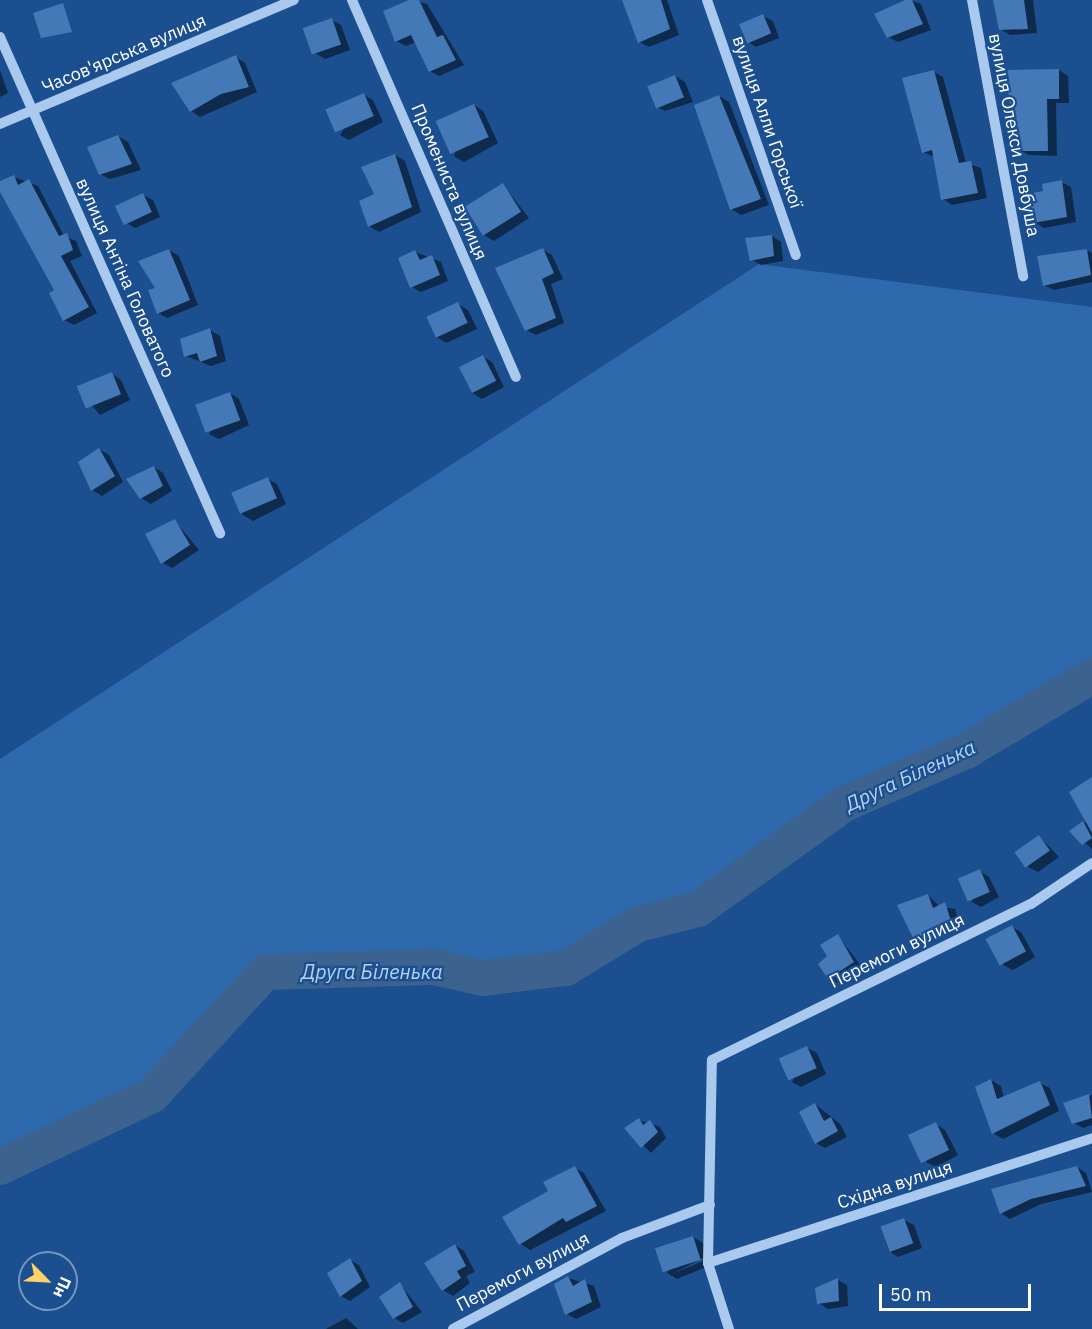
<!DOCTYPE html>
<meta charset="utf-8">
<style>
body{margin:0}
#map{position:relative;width:1092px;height:1329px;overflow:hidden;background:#1b4f8f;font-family:"IBM Plex Sans",sans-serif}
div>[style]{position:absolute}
.green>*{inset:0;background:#2e69ad}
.shadow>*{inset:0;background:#0007}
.river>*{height:36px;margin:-18px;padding:0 18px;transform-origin:18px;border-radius:18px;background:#3c6290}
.building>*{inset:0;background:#4478b7;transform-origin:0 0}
.minor>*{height:10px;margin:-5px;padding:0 5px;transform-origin:5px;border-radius:5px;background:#a9c9ee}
span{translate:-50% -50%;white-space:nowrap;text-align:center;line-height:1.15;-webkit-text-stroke:4.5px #1b4f8f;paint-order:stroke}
.street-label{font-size:18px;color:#fff}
.water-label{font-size:20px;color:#b5d3f5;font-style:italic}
.north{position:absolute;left:18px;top:1251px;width:60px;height:60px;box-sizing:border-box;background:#1b4f8f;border:2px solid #7695bc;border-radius:50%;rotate:114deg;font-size:16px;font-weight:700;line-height:24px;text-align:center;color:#fff}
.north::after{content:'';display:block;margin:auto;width:21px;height:27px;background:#ffd166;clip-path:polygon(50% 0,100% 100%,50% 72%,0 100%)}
.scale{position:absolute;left:879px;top:1284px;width:152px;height:27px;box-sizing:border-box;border:3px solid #fff;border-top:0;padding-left:8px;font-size:18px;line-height:21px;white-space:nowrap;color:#fff;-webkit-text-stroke:4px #1b4f8f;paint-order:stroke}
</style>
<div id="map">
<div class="green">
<i style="clip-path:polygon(759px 264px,1092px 307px,1092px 676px,966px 751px,844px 804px,698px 909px,638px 924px,566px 968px,483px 978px,434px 967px,265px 972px,152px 1095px,0 1167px,0 759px)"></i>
</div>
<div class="shadow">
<i style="clip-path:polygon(412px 0,427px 4px,464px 65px,439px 76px,430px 71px,416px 42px,406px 46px,396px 41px)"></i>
<i style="clip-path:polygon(623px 0,667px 0,679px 35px,649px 47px,639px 42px)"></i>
<i style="clip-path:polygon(909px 0,921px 4px,931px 30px,898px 42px,888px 37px)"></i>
<i style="clip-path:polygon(995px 0,1033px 0,1037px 33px,1010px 35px,1000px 29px)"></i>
<i style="clip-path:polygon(763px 16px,773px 21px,779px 38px,756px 47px,746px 41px)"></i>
<i style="clip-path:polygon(332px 20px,341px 25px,350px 50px,325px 59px,315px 53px)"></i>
<i style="clip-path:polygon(236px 57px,245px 63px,257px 92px,200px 117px,191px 111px)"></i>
<i style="clip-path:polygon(0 70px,8px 93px,0 97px)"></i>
<i style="clip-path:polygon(1059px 70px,1068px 76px,1069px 103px,1056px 103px,1057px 156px,1029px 155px,1019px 150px)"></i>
<i style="clip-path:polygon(934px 72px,943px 77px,966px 163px,981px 168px,987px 198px,952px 205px,943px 199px,935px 157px,923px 152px)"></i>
<i style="clip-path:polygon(675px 76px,685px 82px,693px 102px,665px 111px,655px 106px)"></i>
<i style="clip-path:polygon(364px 95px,373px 100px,383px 122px,349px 140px,340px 135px)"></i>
<i style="clip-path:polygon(719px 96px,729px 102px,769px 205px,741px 215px,731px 209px)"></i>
<i style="clip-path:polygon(474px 105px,483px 111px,498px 143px,464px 162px,454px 156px)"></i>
<i style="clip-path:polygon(118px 136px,128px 142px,141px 170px,110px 179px,100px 174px)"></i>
<i style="clip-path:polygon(395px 155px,405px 161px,421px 212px,379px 232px,369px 226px,376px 195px)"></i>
<i style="clip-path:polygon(14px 177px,38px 186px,64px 236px,76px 241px,82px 256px,70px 261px,97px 313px,74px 325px,64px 320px,56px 291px,0 187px)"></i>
<i style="clip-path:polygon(1061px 182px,1071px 187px,1076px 222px,1044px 228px,1034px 222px,1045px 192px)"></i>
<i style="clip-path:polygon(503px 185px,529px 218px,494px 241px,484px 235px)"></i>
<i style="clip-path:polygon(143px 195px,153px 200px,160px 217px,135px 228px,125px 222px)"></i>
<i style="clip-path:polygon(772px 236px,781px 242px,783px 261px,761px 265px,752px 260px)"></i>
<i style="clip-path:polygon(169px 250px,179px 256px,198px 305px,167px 318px,158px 313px,157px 288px)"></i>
<i style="clip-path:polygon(543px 250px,552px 255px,563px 279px,551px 284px,564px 323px,536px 335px,526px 330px)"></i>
<i style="clip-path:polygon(1087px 250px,1092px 253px,1092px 282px,1054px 290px,1044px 285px)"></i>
<i style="clip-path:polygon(415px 252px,441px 262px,448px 281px,421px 292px,412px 287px)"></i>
<i style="clip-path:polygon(458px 304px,468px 310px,477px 329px,446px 343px,437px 337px)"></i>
<i style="clip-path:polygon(210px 330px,220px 336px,226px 361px,211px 366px,186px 356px)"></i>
<i style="clip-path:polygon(483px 357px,492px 362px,504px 387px,482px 399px,472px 393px)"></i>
<i style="clip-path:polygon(112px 374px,121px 380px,130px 400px,100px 415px,80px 391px)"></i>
<i style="clip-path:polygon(230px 393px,239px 399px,249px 425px,219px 439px,209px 434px)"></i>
<i style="clip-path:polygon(99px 449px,109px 455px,123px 482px,102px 496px,92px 490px)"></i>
<i style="clip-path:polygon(154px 467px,163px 473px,172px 491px,151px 504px,141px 498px)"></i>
<i style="clip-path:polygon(268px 479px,277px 484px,286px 504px,253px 521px,243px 515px,234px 495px)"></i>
<i style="clip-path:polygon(175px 521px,199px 550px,172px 568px,163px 563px)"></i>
<i style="clip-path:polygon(1092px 780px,1092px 849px,1071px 831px,1087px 821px)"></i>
<i style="clip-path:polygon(1040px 837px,1059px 857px,1038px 872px,1028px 867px)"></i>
<i style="clip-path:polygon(980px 871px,989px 877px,999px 897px,981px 907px,972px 902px)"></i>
<i style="clip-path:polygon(928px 895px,940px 907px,955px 909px,960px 926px,925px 945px,915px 939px)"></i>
<i style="clip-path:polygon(1012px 927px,1021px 932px,1035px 957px,1013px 970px,1003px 965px)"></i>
<i style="clip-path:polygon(838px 936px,862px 967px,838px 983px,829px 977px,828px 957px)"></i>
<i style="clip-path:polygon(807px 1048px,817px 1053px,826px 1074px,801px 1087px,792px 1082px)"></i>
<i style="clip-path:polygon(991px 1080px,1001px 1086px,1004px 1098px,1040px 1083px,1050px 1088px,1059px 1111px,1003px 1139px,993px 1133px,977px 1088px)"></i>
<i style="clip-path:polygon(1092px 1095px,1092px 1125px,1083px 1128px,1074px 1123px,1065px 1104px)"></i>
<i style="clip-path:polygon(815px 1104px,840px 1124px,847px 1137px,825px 1148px,816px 1143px)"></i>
<i style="clip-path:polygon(639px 1120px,660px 1127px,666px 1138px,651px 1153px,626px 1128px)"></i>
<i style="clip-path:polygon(936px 1124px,945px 1130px,958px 1155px,936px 1167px,926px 1162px)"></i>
<i style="clip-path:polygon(1077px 1167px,1086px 1173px,1092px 1192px,1041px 1204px,1010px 1219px,1001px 1213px,992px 1190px)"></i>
<i style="clip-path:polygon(575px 1168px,584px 1173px,606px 1211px,530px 1250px,521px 1244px,504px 1217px,550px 1192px)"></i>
<i style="clip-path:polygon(904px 1220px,914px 1225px,922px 1248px,898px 1257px,889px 1251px,881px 1227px)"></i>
<i style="clip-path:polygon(693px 1237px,703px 1243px,707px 1256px,672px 1274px,708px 1259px,709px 1266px,677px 1279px,667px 1273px)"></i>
<i style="clip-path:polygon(455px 1245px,464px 1251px,475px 1272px,466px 1276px,470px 1283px,453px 1296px,443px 1290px)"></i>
<i style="clip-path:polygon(350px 1260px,359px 1265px,370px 1287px,350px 1301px,341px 1296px)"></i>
<i style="clip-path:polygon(568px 1278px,594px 1286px,601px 1307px,576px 1319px,567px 1314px)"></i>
<i style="clip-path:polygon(838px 1280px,847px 1285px,848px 1306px,828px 1309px,819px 1303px)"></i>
<i style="clip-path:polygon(400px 1284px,422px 1312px,403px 1323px,394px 1318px)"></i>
<i style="clip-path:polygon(346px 1318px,358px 1329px,326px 1329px)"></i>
</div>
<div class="river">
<i style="left:0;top:1167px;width:168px;rotate:-25.3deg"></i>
<i style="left:152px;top:1095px;width:167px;rotate:-47.4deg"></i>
<i style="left:265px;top:972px;width:169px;rotate:-1.7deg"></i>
<i style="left:434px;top:967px;width:50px;rotate:12.7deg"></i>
<i style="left:483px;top:978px;width:84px;rotate:-6.9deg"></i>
<i style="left:566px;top:968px;width:84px;rotate:-31.4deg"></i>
<i style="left:638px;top:924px;width:62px;rotate:-14deg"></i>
<i style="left:698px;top:909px;width:180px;rotate:-35.7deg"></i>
<i style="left:844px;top:804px;width:133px;rotate:-23.5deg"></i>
<i style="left:966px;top:751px;width:147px;rotate:-30.8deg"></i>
</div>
<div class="building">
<i style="clip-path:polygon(409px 0,419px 0,437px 37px,443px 35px,456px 60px,429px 72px,411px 35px,395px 42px,383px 11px)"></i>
<i style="clip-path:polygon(622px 0,661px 0,670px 29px,638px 43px)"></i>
<i style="clip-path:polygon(905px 0,912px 0,923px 24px,887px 38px,874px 14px)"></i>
<i style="clip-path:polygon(993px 0,1024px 0,1028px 29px,999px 30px)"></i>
<i style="clip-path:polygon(63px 3px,72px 32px,41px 38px,33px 13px)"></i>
<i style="left:763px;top:14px;width:21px;height:26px;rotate:67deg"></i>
<i style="left:332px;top:18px;width:28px;height:31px;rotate:71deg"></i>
<i style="clip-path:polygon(236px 55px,249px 87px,221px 94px,190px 112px,171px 83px)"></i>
<i style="clip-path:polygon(1059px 69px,1059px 99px,1047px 99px,1048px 151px,1017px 151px,1005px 70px)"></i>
<i style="clip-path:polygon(934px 70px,959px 163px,971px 161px,978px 193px,941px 200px,932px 150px,922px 153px,902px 78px)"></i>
<i style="left:675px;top:75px;width:24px;height:30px;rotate:68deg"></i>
<i style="left:364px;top:93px;width:25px;height:42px;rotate:67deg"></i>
<i style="clip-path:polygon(719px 95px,761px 199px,730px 210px,694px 105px)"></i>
<i style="left:474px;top:104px;width:36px;height:42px;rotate:66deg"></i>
<i style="clip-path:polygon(118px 135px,132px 164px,99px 175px,87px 147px)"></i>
<i style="clip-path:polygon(395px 154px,412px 207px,368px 227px,359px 201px,374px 194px,361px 167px)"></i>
<i style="clip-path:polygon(14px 175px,18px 185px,29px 179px,59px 236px,67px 233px,73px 250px,61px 256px,89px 307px,63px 321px,49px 293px,54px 290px,0 192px,0 181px)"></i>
<i style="clip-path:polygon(1062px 180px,1067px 217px,1033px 223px,1028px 194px,1043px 191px,1042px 184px)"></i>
<i style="left:503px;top:183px;width:34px;height:45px;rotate:58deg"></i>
<i style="left:143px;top:193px;width:21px;height:31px;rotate:65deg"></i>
<i style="clip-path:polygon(772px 235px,774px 256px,750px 261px,745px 238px)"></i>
<i style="clip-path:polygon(543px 248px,554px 273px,542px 279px,556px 318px,525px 331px,495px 268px)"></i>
<i style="clip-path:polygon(169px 249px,190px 300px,157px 314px,148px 290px,155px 288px,138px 261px)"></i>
<i style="clip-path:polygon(1087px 249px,1091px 275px,1043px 286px,1037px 256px)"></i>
<i style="clip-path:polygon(415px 250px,420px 260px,432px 255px,440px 275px,410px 288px,398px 258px)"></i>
<i style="left:458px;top:302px;width:23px;height:35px;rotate:65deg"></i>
<i style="clip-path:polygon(210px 328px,217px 356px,200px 362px,197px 353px,184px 357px,180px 339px)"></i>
<i style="left:483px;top:355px;width:29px;height:27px;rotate:63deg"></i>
<i style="left:112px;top:372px;width:24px;height:38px;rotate:68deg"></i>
<i style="left:230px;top:392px;width:30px;height:37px;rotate:70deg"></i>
<i style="clip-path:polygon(99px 448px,115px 476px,91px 491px,78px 462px)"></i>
<i style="clip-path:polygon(154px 466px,163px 486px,140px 499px,126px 479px)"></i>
<i style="left:268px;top:477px;width:23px;height:40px;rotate:67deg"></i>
<i style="clip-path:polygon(175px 519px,190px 545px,161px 564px,145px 534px)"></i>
<i style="clip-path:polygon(1092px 777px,1092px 833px,1069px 792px)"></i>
<i style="clip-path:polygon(1083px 821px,1092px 838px,1082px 845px,1069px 831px)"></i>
<i style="left:1039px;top:835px;width:19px;height:30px;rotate:55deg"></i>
<i style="left:980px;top:869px;width:25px;height:24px;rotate:67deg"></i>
<i style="clip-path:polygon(928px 894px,933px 908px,945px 902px,951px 921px,914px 940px,897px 905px)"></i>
<i style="left:1012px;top:925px;width:30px;height:30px;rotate:62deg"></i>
<i style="clip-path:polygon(838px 934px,854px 962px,828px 979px,818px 964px,827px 956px,820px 945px)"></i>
<i style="left:807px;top:1046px;width:24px;height:31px;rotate:66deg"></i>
<i style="clip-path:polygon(991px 1079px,997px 1099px,1040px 1081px,1050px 1105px,992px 1134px,975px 1087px)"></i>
<i style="clip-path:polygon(1089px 1094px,1092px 1118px,1072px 1124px,1063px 1103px)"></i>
<i style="clip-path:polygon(815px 1103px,824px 1121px,831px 1117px,838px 1131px,815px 1144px,799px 1112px)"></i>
<i style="clip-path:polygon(639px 1118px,643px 1125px,650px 1120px,658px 1132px,641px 1148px,624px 1128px)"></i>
<i style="left:936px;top:1122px;width:31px;height:31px;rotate:65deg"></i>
<i style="clip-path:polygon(575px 1166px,597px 1206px,566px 1222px,563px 1218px,519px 1245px,502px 1217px,548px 1191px,543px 1182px)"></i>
<i style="clip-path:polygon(1077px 1166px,1086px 1186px,1031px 1199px,1000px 1214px,991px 1189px)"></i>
<i style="left:904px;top:1218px;width:27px;height:25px;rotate:70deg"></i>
<i style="left:693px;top:1236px;width:25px;height:40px;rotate:72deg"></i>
<i style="clip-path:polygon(455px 1244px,466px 1266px,457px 1271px,461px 1278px,442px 1291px,424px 1263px)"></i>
<i style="clip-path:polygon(350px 1258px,362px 1281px,340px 1297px,327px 1273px)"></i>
<i style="clip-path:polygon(568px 1276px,573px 1286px,585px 1279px,592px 1302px,565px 1315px,554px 1284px)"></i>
<i style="clip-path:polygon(838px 1278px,839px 1301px,817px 1304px,815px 1288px)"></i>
<i style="clip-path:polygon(400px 1282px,413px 1307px,393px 1319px,379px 1297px)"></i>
</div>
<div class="minor">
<i style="left:352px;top:0;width:411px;rotate:66.5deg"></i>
<i style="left:707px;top:0;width:270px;rotate:70.8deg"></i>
<i style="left:972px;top:0;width:281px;rotate:79.5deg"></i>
<i style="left:0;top:37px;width:543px;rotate:66.08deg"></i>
<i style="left:0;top:124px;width:319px;rotate:-22.9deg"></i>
<i style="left:708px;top:1263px;width:404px;rotate:-18deg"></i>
<i style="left:453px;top:1329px;width:192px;rotate:-28.3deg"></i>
<i style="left:622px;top:1238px;width:94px;rotate:-20.6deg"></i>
<i style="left:729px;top:1329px;width:69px;rotate:-107.7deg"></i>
<i style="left:708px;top:1263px;width:203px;rotate:-88.9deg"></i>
<i style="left:712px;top:1060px;width:355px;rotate:-26.1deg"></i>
<i style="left:1031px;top:904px;width:73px;rotate:-33.9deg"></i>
</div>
<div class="street-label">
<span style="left:124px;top:54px;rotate:-23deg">Часов'ярська вулиця</span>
<span style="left:767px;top:122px;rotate:71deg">вулиця Алли Горської</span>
<span style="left:1014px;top:135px;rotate:79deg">вулиця Олекси Довбуша</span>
<span style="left:449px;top:182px;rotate:67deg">Промениста вулиця</span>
<span style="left:125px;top:278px;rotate:66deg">вулиця Антіна Головатого</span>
<span style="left:897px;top:951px;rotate:-26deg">Перемоги вулиця</span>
<span style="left:895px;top:1185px;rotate:-18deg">Східна вулиця</span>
<span style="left:523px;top:1272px;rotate:-28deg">Перемоги вулиця</span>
</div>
<div class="water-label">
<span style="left:910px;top:775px;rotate:-25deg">Друга Біленька</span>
<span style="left:372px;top:971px">Друга Біленька</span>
</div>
<div class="north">Пн</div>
<div class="scale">50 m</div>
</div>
